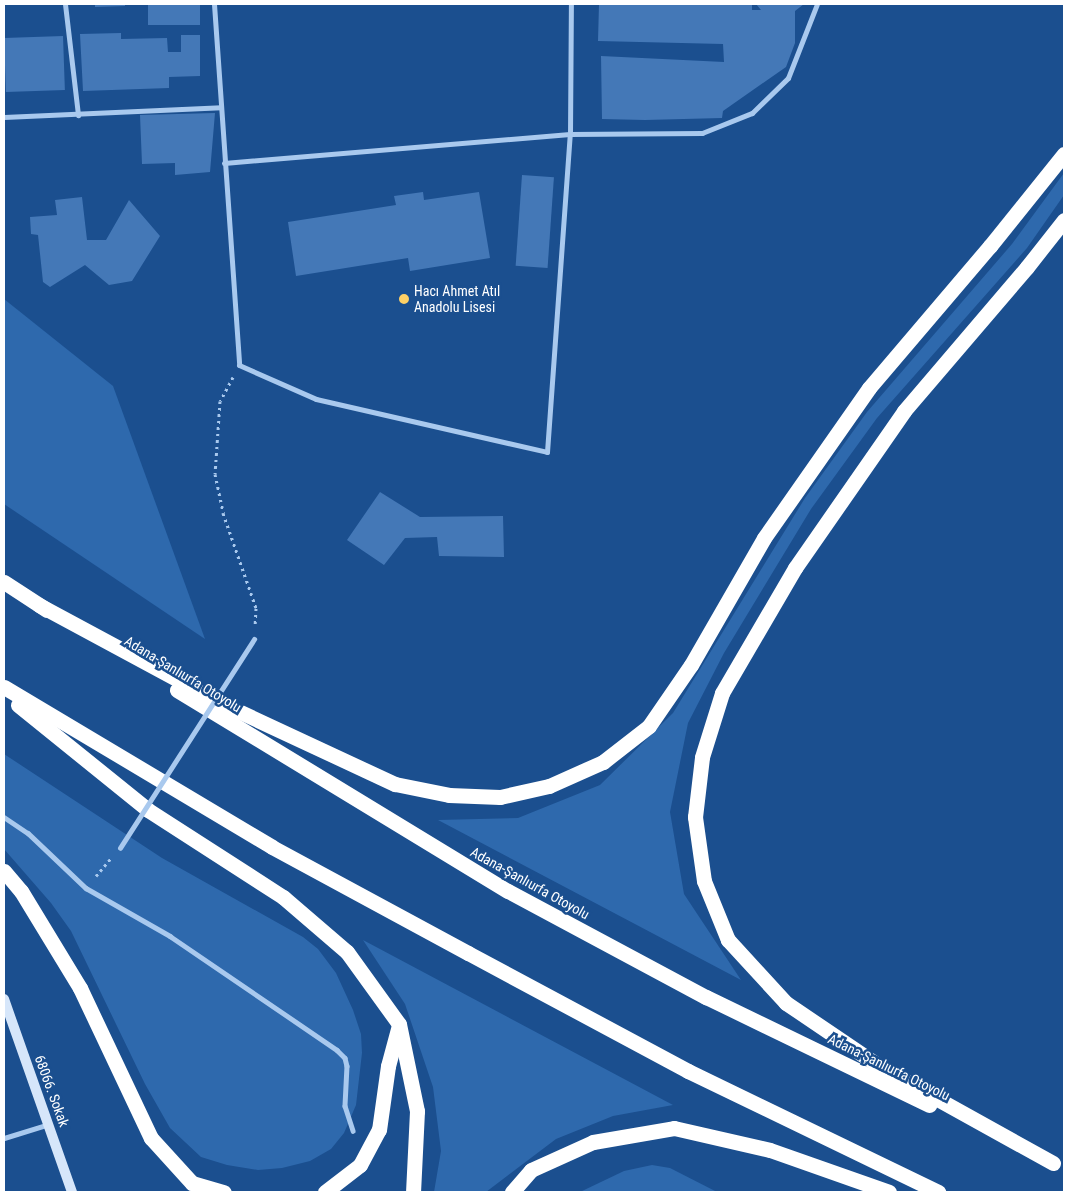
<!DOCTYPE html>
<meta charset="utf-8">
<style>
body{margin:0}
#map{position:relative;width:1068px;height:1196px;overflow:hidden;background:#1b4f8f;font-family:"Roboto Condensed",sans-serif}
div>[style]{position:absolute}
.green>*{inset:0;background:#2e69ad}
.building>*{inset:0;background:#4478b7;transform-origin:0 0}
.path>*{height:3px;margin-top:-1.5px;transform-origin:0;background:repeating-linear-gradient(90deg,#a9c9ee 0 2.5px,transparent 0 6.5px)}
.pedestrian>*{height:4.5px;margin:-2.25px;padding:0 2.25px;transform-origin:2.25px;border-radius:2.25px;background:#a9c9ee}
.minor>*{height:5px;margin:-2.5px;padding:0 2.5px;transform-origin:2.5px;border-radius:2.5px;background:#a9c9ee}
.secondary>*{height:10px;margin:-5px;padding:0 5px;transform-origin:5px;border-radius:5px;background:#d6e6fa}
.motorway>*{height:15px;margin:-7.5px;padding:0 7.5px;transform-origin:7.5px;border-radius:7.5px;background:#fff}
.pedestrian-bridge>*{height:4.5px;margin:-2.25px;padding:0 2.25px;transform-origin:2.25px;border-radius:2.25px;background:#a9c9ee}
.dots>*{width:14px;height:14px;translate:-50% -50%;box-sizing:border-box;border:2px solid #1b4f8f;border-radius:50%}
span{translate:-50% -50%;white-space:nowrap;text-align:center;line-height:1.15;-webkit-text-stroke:5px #1b4f8f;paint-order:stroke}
.poi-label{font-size:14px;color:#fff}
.left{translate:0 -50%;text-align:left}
.street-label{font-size:14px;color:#fff}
.frame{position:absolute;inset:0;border:5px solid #fff;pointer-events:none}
</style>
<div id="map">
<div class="green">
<i style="clip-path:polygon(1064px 173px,1064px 195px,1027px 248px,877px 418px,811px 509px,724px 653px,688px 723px,670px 812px,684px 894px,741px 980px,438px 820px,518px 818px,600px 785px,673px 713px,805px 498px,867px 412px,1012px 244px)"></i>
<i style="clip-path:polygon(4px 299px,113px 386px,205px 639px,4px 504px)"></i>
<i style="clip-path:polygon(4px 754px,162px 858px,303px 937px,318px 949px,336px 973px,353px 1010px,361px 1034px,362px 1053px,356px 1105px,344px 1133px,331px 1149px,310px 1161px,282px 1168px,258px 1170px,227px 1165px,201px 1157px,170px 1128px,145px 1084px,71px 931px,51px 903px,4px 849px)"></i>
<i style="clip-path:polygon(363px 940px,673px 1105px,613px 1116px,556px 1139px,486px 1192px,434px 1192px,441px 1151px,433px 1087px,405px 1004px)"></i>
<i style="clip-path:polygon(652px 1165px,670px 1168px,717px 1192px,580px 1192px,624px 1171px)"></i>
</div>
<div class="building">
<i style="clip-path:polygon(95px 4px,125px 4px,125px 6px,95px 7px)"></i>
<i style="left:148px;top:4px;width:52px;height:21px"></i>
<i style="clip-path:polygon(599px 4px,752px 4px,752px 10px,761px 10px,756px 4px,804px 4px,795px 11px,795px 43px,786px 67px,723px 111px,722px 118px,645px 120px,602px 119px,601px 56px,724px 62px,723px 44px,598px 41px)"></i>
<i style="clip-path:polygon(121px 33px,121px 39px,167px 38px,168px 52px,181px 52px,181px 35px,200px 35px,200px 76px,169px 77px,169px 88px,83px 91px,80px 34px)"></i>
<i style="left:63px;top:36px;width:54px;height:59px;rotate:88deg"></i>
<i style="clip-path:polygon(215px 113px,210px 172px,175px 175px,175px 163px,142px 164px,140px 115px)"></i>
<i style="left:522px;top:175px;width:32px;height:91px;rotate:4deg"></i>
<i style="clip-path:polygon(423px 192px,424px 200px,479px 192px,490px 258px,410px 271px,408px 258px,296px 276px,288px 222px,396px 205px,394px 196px)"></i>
<i style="clip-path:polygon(82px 197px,87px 240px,106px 240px,129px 200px,160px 236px,132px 281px,109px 285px,85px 265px,50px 287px,43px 282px,38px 235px,31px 234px,30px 217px,57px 215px,55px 200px)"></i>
<i style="clip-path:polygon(380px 492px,420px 517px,503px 516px,504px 557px,439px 556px,437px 537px,405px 538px,384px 565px,347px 540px)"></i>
</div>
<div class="path">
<i style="left:233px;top:377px;width:27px;rotate:118deg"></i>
<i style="left:220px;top:401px;width:73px;rotate:93.9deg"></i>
<i style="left:215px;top:474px;width:40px;rotate:78deg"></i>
<i style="left:223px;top:513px;width:101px;rotate:70.8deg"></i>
<i style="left:256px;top:608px;width:18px;rotate:93deg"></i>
<i style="left:96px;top:876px;width:23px;rotate:-50deg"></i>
</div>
<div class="pedestrian">
<i style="left:4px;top:817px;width:29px;rotate:34deg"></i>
<i style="left:28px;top:833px;width:80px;rotate:43.5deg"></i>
<i style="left:86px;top:888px;width:97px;rotate:29.7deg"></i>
<i style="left:170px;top:936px;width:202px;rotate:34.3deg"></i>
<i style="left:337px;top:1050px;width:11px;rotate:45deg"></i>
<i style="left:345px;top:1058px;width:8px;rotate:76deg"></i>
<i style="left:347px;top:1066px;width:40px;rotate:92.9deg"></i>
<i style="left:345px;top:1106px;width:26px;rotate:72deg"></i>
</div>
<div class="minor">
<i style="left:65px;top:4px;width:112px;rotate:83.3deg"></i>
<i style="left:214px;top:4px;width:362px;rotate:86deg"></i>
<i style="left:239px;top:365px;width:84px;rotate:23.8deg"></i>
<i style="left:316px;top:399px;width:237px;rotate:12.9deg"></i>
<i style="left:547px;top:452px;width:319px;rotate:-85.9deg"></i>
<i style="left:570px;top:134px;width:130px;rotate:-89.6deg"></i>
<i style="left:4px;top:117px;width:217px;rotate:-2.6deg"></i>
<i style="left:224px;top:163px;width:347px;rotate:-4.8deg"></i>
<i style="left:570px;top:134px;width:132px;rotate:-0.4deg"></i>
<i style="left:702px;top:133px;width:54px;rotate:-21.8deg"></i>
<i style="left:752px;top:113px;width:50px;rotate:-44.2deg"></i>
<i style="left:788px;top:78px;width:79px;rotate:-68.6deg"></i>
<i style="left:4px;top:1138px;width:47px;rotate:-17.3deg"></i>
</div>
<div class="secondary">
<i style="left:4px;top:999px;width:205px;rotate:70.6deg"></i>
</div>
<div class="motorway">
<i style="left:4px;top:582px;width:51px;rotate:33.1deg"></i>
<i style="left:39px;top:605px;width:207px;rotate:28.3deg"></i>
<i style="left:221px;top:703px;width:192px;rotate:25deg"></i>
<i style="left:395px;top:784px;width:55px;rotate:11.5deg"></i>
<i style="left:449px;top:795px;width:51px;rotate:2.2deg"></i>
<i style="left:500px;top:797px;width:50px;rotate:-12.7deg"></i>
<i style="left:549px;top:786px;width:59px;rotate:-24deg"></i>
<i style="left:603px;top:762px;width:58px;rotate:-38deg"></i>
<i style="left:649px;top:726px;width:74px;rotate:-55.5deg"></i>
<i style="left:691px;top:665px;width:146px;rotate:-60.1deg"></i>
<i style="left:764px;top:538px;width:183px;rotate:-55deg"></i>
<i style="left:869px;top:388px;width:187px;rotate:-49.6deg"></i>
<i style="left:990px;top:246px;width:118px;rotate:-51.2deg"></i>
<i style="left:4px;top:687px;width:312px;rotate:30.8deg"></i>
<i style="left:272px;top:847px;width:223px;rotate:28.4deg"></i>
<i style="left:468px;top:953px;width:250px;rotate:28.2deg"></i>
<i style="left:688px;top:1071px;width:278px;rotate:25.8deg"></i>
<i style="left:177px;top:690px;width:387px;rotate:31.3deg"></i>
<i style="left:508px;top:891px;width:225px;rotate:28.2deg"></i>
<i style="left:706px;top:997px;width:248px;rotate:25.8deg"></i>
<i style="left:18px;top:705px;width:167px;rotate:38.9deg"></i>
<i style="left:148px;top:810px;width:161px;rotate:32.8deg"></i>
<i style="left:283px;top:897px;width:84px;rotate:40.7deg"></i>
<i style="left:347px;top:952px;width:89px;rotate:54.2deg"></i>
<i style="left:399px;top:1024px;width:89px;rotate:78.3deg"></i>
<i style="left:417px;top:1111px;width:81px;rotate:92.8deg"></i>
<i style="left:4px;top:871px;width:26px;rotate:50deg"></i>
<i style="left:21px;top:891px;width:114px;rotate:58.7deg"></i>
<i style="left:80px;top:988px;width:166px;rotate:64.7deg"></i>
<i style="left:151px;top:1138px;width:61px;rotate:47.7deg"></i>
<i style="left:192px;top:1183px;width:33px;rotate:16deg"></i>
<i style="left:1053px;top:1163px;width:192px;rotate:-151deg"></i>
<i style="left:885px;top:1070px;width:120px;rotate:-145.9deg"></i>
<i style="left:786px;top:1003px;width:86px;rotate:-132.6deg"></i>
<i style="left:728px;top:940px;width:64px;rotate:-112.1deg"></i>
<i style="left:704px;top:881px;width:65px;rotate:-98deg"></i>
<i style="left:695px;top:817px;width:60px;rotate:-83.3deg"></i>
<i style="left:702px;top:757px;width:67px;rotate:-72.6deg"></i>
<i style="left:722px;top:693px;width:145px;rotate:-59.7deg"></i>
<i style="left:795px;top:568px;width:191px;rotate:-55.2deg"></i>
<i style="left:904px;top:411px;width:189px;rotate:-49.5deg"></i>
<i style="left:1027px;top:267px;width:60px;rotate:-51.8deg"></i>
<i style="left:325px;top:1192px;width:44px;rotate:-37.6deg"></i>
<i style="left:360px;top:1165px;width:40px;rotate:-62deg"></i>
<i style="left:379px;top:1130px;width:65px;rotate:-82deg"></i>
<i style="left:388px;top:1066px;width:39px;rotate:-75deg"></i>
<i style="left:512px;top:1192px;width:29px;rotate:-49deg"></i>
<i style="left:531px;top:1170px;width:68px;rotate:-24.3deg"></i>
<i style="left:593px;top:1142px;width:82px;rotate:-9.8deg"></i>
<i style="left:674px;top:1128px;width:98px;rotate:12.9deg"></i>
<i style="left:770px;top:1150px;width:126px;rotate:19.4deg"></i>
</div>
<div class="pedestrian-bridge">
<i style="left:120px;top:848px;width:248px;rotate:-57.3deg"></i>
</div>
<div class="dots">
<i style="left:404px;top:299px;background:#ffd166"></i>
</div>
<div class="poi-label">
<span class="left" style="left:414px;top:299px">Hacı Ahmet Atıl<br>Anadolu Lisesi</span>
</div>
<div class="street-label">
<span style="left:183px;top:674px;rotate:31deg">Adana-Şanlıurfa Otoyolu</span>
<span style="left:530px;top:883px;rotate:29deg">Adana-Şanlıurfa Otoyolu</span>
<span style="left:889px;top:1067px;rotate:26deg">Adana-Şanlıurfa Otoyolu</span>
<span style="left:52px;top:1091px;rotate:70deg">68066. Sokak</span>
</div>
<div class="frame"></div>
</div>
